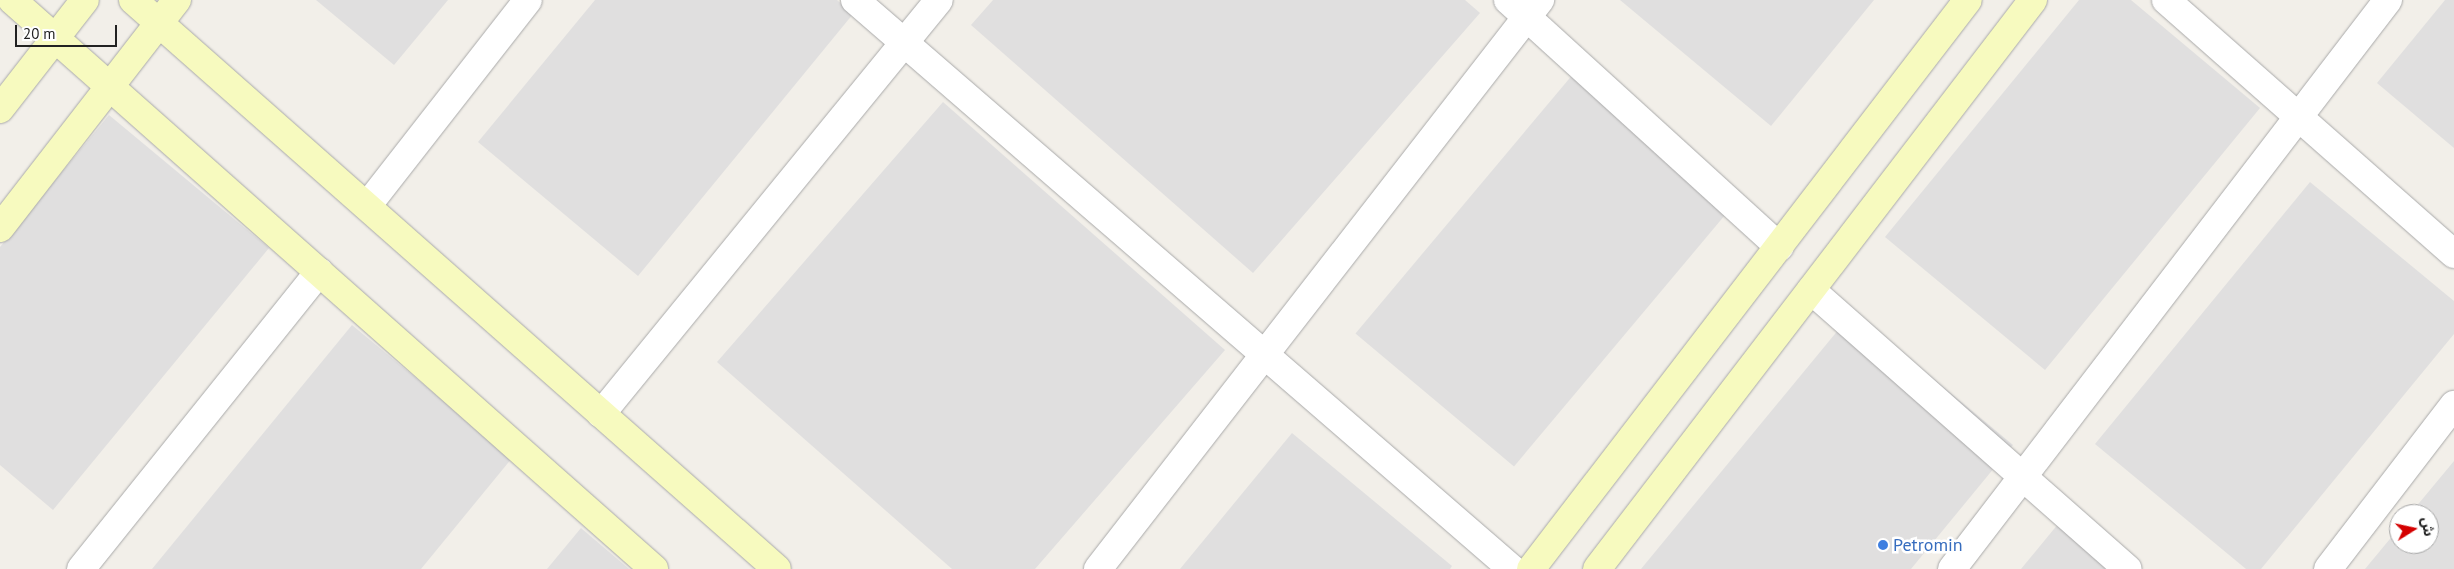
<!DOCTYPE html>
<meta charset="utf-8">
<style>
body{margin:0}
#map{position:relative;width:2454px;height:569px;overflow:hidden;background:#f2efe9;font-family:"PT Sans","Noto Sans Arabic",sans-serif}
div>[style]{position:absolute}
.residential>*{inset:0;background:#e0dfdf;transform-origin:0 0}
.roads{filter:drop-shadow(0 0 1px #a9a9a9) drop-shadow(0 0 1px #a9a9a9)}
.street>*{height:28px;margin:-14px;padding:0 14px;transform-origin:14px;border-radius:14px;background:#fff}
.secondary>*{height:28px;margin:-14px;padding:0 14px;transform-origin:14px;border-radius:14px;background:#f7fabf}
.dots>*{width:14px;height:14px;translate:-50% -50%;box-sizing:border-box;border:2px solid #fff;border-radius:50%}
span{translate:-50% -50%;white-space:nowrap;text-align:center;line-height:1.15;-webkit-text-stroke:5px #fff;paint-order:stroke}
.shop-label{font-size:18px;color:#366cbe}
.left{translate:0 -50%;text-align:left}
.north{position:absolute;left:2389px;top:504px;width:50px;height:50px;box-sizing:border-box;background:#fff;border:1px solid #a7a7a7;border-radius:50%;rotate:80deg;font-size:14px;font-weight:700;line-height:20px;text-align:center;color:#222}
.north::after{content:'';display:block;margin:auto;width:18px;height:22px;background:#d40000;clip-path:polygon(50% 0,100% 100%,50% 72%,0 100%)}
.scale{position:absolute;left:15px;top:25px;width:102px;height:22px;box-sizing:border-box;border:2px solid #222;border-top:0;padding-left:6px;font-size:15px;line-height:18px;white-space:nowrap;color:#222;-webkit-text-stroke:4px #fff;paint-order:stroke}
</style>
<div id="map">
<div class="residential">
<i style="clip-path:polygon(316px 0,448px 0,394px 65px)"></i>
<i style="clip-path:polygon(595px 0,837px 0,853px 14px,638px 276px,478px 142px)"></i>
<i style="clip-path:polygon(993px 0,1465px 0,1480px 13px,1253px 273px,971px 25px)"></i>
<i style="clip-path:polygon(1620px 0,1874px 0,1771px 126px)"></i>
<i style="clip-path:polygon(2079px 0,2131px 0,2260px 108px,2045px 370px,1885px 237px)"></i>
<i style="clip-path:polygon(2445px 0,2454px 0,2454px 148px,2377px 83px)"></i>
<i style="left:1574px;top:73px;width:207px;height:340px;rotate:40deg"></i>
<i style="clip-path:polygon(943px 102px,1225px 350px,1035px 569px,952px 569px,717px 362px)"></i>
<i style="clip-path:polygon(109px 115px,269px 248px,53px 510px,0 465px,0 247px)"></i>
<i style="clip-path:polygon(2310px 182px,2454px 301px,2454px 334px,2261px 569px,2246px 569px,2095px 444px)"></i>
<i style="clip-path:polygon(1853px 312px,2013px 445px,1911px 569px,1641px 569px)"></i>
<i style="clip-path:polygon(352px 325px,512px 458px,421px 569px,152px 569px)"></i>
<i style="clip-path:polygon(1292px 433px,1452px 566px,1450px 569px,1180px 569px)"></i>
<i style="clip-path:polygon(2454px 461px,2454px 569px,2365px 569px,2399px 528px,2399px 544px,2429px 544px,2429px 514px,2410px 514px)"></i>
<i style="clip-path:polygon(2063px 518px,2124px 569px,2021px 569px)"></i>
<i style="clip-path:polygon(581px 528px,629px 569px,547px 569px)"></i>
</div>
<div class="roads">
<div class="street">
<i style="left:855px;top:0;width:869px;rotate:40.89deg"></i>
<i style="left:1508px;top:0;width:367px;rotate:42.3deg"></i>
<i style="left:2166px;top:0;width:384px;rotate:41.4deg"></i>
<i style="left:367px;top:206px;width:261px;rotate:-52deg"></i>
<i style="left:1811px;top:290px;width:422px;rotate:41.4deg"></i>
<i style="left:601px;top:414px;width:534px;rotate:-50.77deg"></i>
<i style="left:81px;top:569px;width:381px;rotate:-51.3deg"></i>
<i style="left:1098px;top:569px;width:721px;rotate:-52.16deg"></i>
<i style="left:1952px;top:569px;width:717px;rotate:-52.54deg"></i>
<i style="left:2328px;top:569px;width:207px;rotate:-52.5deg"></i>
</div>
<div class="secondary">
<i style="left:12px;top:0;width:858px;rotate:41.55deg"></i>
<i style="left:133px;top:0;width:859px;rotate:41.46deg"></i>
<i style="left:0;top:109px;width:138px;rotate:-52.1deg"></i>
<i style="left:0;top:228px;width:289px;rotate:-52.2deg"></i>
<i style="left:1531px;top:569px;width:717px;rotate:-52.48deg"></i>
<i style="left:1597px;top:569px;width:717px;rotate:-52.54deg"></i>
</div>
</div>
<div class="dots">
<i style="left:1883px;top:545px;background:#3f7fe0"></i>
</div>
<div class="shop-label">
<span class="left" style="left:1893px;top:545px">Petromin</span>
</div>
<div class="north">ش</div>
<div class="scale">20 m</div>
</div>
